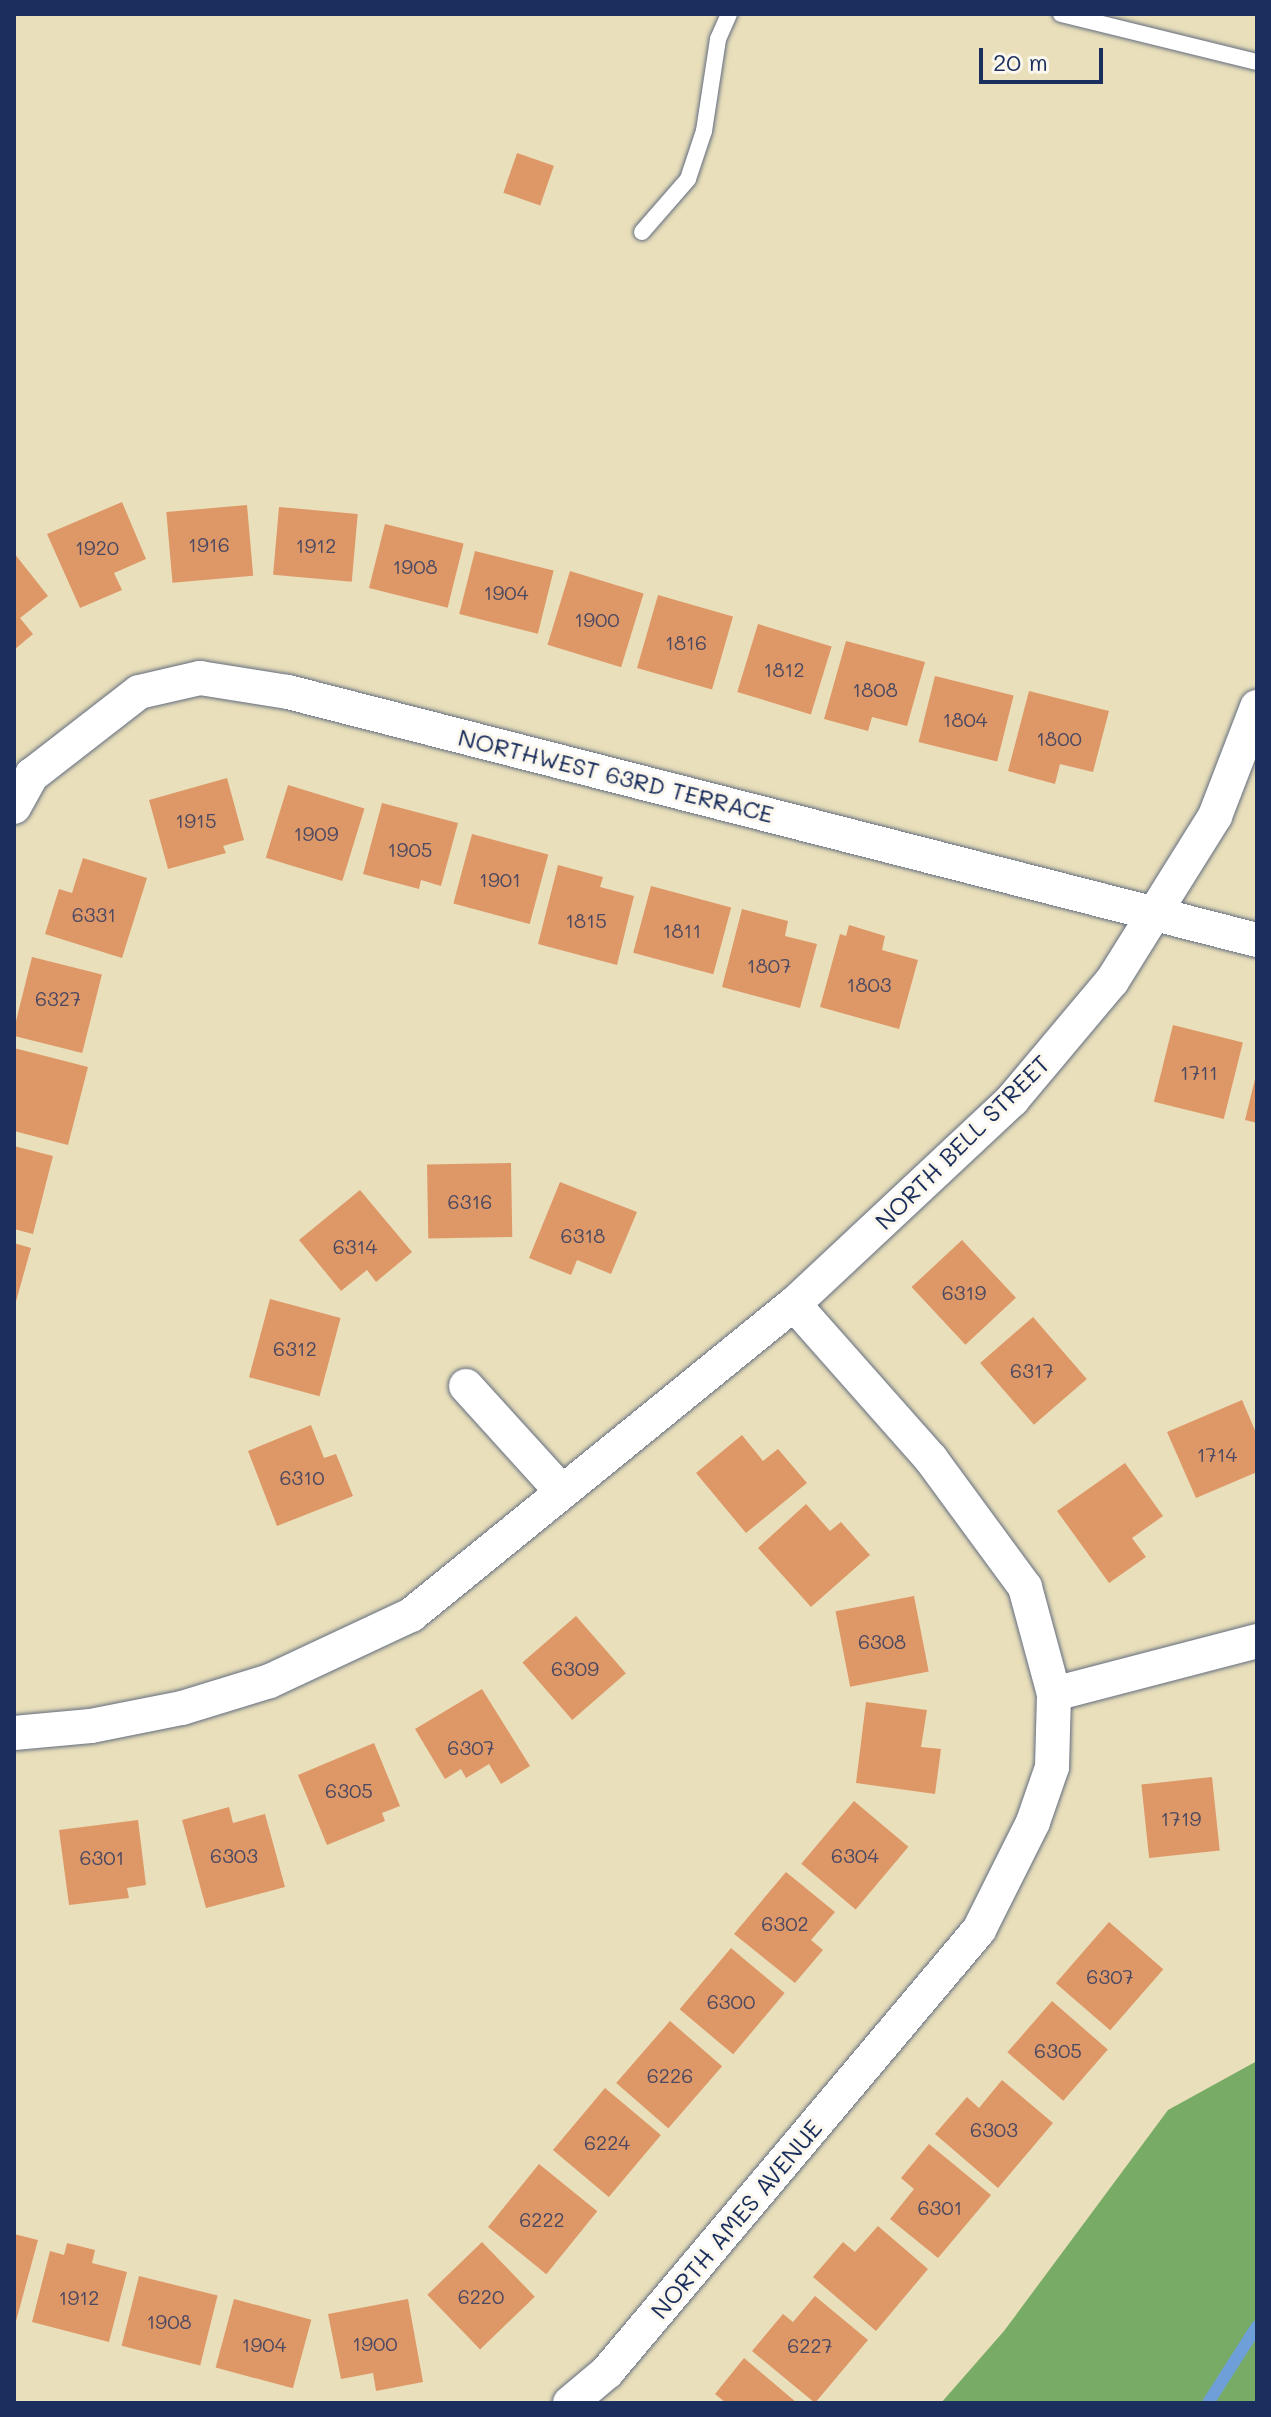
<!DOCTYPE html>
<style>
body{margin:0}
#map{position:relative;width:1271px;height:2417px;overflow:hidden;background:#e9dfbb;font-family:Mali,sans-serif}
div>[style]{position:absolute}
.forest>*{inset:0;background:#78ab66}
.stream>*{height:12px;margin:-6px;padding:0 6px;transform-origin:6px;border-radius:6px;background:#6e9fd9}
.building>*{inset:0;background:#de9868;transform-origin:0 0}
.roads{filter:drop-shadow(0 0 2px #636d7f) drop-shadow(0 0 2px #636d7f)}
.lane>*{height:16px;margin:-8px;padding:0 8px;transform-origin:8px;border-radius:8px;background:#fff}
.street>*{height:34px;margin:-17px;padding:0 17px;transform-origin:17px;border-radius:17px;background:#fff}
span{translate:-50% -50%;white-space:nowrap;text-align:center;line-height:1.15;-webkit-text-stroke:6px #fbf7ec;paint-order:stroke}
.number-label{font-size:20px;color:#4c4960}
.number-label span{-webkit-text-stroke-width:0}
.street-label{font-size:24px;color:#1b2f5e}
.frame{position:absolute;inset:0;border:16px solid #1b2f5e;pointer-events:none}
.scale{position:absolute;left:979px;top:48px;width:124px;height:36px;box-sizing:border-box;border:4px solid #1b2f5e;border-top:0;padding-left:10px;font-size:24px;line-height:28px;white-space:nowrap;color:#1b2f5e;-webkit-text-stroke:6px #fbf7ec;paint-order:stroke}
</style>
<div id="map">
<div class="forest">
<i style="clip-path:polygon(1257px 2061px,1257px 2403px,941px 2403px,1004px 2331px,1168px 2110px)"></i>
</div>
<div class="stream">
<i style="left:1208px;top:2403px;width:91px;rotate:-57.5deg"></i>
</div>
<div class="building">
<i style="left:517px;top:153px;width:39px;height:42px;rotate:19deg"></i>
<i style="clip-path:polygon(122px 502px,146px 559px,114px 573px,122px 590px,80px 608px,47px 534px)"></i>
<i style="left:247px;top:505px;width:71px;height:81px;rotate:85deg"></i>
<i style="left:279px;top:507px;width:79px;height:68px;rotate:5deg"></i>
<i style="left:385px;top:524px;width:81px;height:66px;rotate:14deg"></i>
<i style="left:475px;top:551px;width:81px;height:65px;rotate:14deg"></i>
<i style="clip-path:polygon(14px 553px,48px 596px,20px 618px,33px 634px,14px 650px)"></i>
<i style="left:570px;top:571px;width:77px;height:77px;rotate:17deg"></i>
<i style="left:658px;top:595px;width:78px;height:76px;rotate:16deg"></i>
<i style="left:758px;top:624px;width:77px;height:71px;rotate:17deg"></i>
<i style="clip-path:polygon(846px 641px,925px 662px,907px 726px,872px 717px,868px 731px,824px 719px)"></i>
<i style="left:935px;top:676px;width:81px;height:68px;rotate:14deg"></i>
<i style="clip-path:polygon(1029px 691px,1109px 711px,1093px 772px,1060px 764px,1055px 784px,1008px 771px)"></i>
<i style="clip-path:polygon(227px 778px,244px 840px,223px 846px,226px 853px,168px 869px,149px 800px)"></i>
<i style="left:288px;top:785px;width:80px;height:76px;rotate:17deg"></i>
<i style="clip-path:polygon(382px 803px,458px 823px,441px 886px,421px 880px,419px 889px,363px 874px)"></i>
<i style="left:472px;top:834px;width:79px;height:72px;rotate:15deg"></i>
<i style="clip-path:polygon(83px 858px,147px 878px,122px 958px,45px 934px,59px 889px,72px 893px)"></i>
<i style="clip-path:polygon(558px 865px,603px 877px,600px 887px,634px 896px,617px 965px,538px 944px)"></i>
<i style="left:651px;top:886px;width:83px;height:69px;rotate:15deg"></i>
<i style="clip-path:polygon(742px 909px,788px 921px,785px 936px,817px 944px,800px 1008px,722px 987px)"></i>
<i style="clip-path:polygon(849px 925px,885px 936px,882px 950px,918px 960px,899px 1029px,820px 1007px,840px 934px,846px 936px)"></i>
<i style="left:32px;top:957px;width:72px;height:81px;rotate:14deg"></i>
<i style="left:1173px;top:1025px;width:72px;height:79px;rotate:14deg"></i>
<i style="clip-path:polygon(14px 1048px,88px 1067px,68px 1145px,14px 1131px)"></i>
<i style="clip-path:polygon(1256px 1075px,1257px 1075px,1257px 1123px,1245px 1120px)"></i>
<i style="clip-path:polygon(14px 1146px,53px 1156px,33px 1234px,14px 1229px)"></i>
<i style="left:511px;top:1163px;width:74px;height:84px;rotate:89deg"></i>
<i style="clip-path:polygon(560px 1182px,637px 1212px,611px 1274px,577px 1260px,571px 1275px,529px 1258px)"></i>
<i style="clip-path:polygon(360px 1190px,412px 1252px,376px 1282px,367px 1270px,341px 1291px,299px 1240px)"></i>
<i style="left:962px;top:1240px;width:79px;height:69px;rotate:47deg"></i>
<i style="clip-path:polygon(14px 1243px,31px 1248px,15px 1305px,14px 1305px)"></i>
<i style="left:270px;top:1299px;width:73px;height:81px;rotate:15deg"></i>
<i style="left:1033px;top:1317px;width:82px;height:70px;rotate:49deg"></i>
<i style="clip-path:polygon(1242px 1400px,1257px 1435px,1257px 1472px,1196px 1498px,1167px 1432px)"></i>
<i style="clip-path:polygon(311px 1425px,324px 1458px,336px 1454px,353px 1496px,277px 1526px,248px 1451px)"></i>
<i style="clip-path:polygon(742px 1435px,763px 1461px,778px 1449px,807px 1483px,746px 1533px,696px 1473px)"></i>
<i style="clip-path:polygon(1125px 1463px,1163px 1516px,1132px 1538px,1146px 1557px,1109px 1583px,1057px 1511px)"></i>
<i style="clip-path:polygon(806px 1504px,830px 1531px,841px 1522px,870px 1555px,811px 1607px,758px 1548px)"></i>
<i style="left:914px;top:1596px;width:77px;height:80px;rotate:79deg"></i>
<i style="left:576px;top:1616px;width:76px;height:71px;rotate:49deg"></i>
<i style="clip-path:polygon(482px 1689px,530px 1766px,501px 1784px,489px 1764px,466px 1778px,461px 1769px,445px 1779px,415px 1729px)"></i>
<i style="clip-path:polygon(866px 1702px,927px 1710px,921px 1747px,941px 1749px,935px 1794px,856px 1783px)"></i>
<i style="clip-path:polygon(374px 1743px,400px 1806px,382px 1813px,385px 1821px,327px 1845px,298px 1775px)"></i>
<i style="left:1212px;top:1777px;width:74px;height:71px;rotate:84deg"></i>
<i style="left:854px;top:1801px;width:71px;height:82px;rotate:40deg"></i>
<i style="clip-path:polygon(229px 1807px,233px 1823px,265px 1814px,285px 1887px,206px 1908px,182px 1820px)"></i>
<i style="clip-path:polygon(138px 1820px,146px 1885px,127px 1888px,129px 1898px,69px 1905px,59px 1830px)"></i>
<i style="clip-path:polygon(786px 1872px,835px 1912px,811px 1940px,823px 1950px,795px 1983px,734px 1934px)"></i>
<i style="left:1109px;top:1922px;width:72px;height:81px;rotate:41deg"></i>
<i style="left:731px;top:1948px;width:70px;height:80px;rotate:40deg"></i>
<i style="left:1052px;top:2001px;width:74px;height:68px;rotate:41deg"></i>
<i style="left:670px;top:2021px;width:69px;height:82px;rotate:41deg"></i>
<i style="clip-path:polygon(1002px 2080px,1053px 2123px,998px 2188px,935px 2134px,967px 2097px,979px 2108px)"></i>
<i style="left:605px;top:2088px;width:73px;height:81px;rotate:40deg"></i>
<i style="clip-path:polygon(929px 2144px,991px 2195px,938px 2258px,890px 2219px,914px 2189px,901px 2178px)"></i>
<i style="left:539px;top:2164px;width:75px;height:81px;rotate:39deg"></i>
<i style="clip-path:polygon(878px 2226px,928px 2269px,876px 2331px,813px 2277px,843px 2242px,855px 2252px)"></i>
<i style="clip-path:polygon(14px 2234px,38px 2240px,15px 2325px,14px 2325px)"></i>
<i style="left:482px;top:2242px;width:76px;height:76px;rotate:46deg"></i>
<i style="clip-path:polygon(67px 2243px,95px 2250px,92px 2263px,127px 2272px,109px 2342px,32px 2322px,50px 2251px,64px 2255px)"></i>
<i style="left:139px;top:2276px;width:81px;height:72px;rotate:14deg"></i>
<i style="clip-path:polygon(815px 2296px,868px 2340px,815px 2403px,752px 2351px,783px 2314px,793px 2322px)"></i>
<i style="left:234px;top:2299px;width:80px;height:71px;rotate:15deg"></i>
<i style="clip-path:polygon(408px 2299px,423px 2382px,376px 2391px,373px 2373px,341px 2379px,328px 2314px)"></i>
<i style="clip-path:polygon(744px 2358px,797px 2403px,726px 2403px,715px 2394px)"></i>
</div>
<div class="roads">
<div class="lane">
<i style="left:1061px;top:14px;width:202px;rotate:13.8deg"></i>
<i style="left:642px;top:232px;width:70px;rotate:-49deg"></i>
<i style="left:688px;top:179px;width:51px;rotate:-71.6deg"></i>
<i style="left:704px;top:131px;width:93px;rotate:-81.3deg"></i>
<i style="left:718px;top:39px;width:27px;rotate:-66deg"></i>
</div>
<div class="street">
<i style="left:14px;top:807px;width:37px;rotate:-61deg"></i>
<i style="left:32px;top:775px;width:135px;rotate:-37.8deg"></i>
<i style="left:139px;top:692px;width:63px;rotate:-12.9deg"></i>
<i style="left:200px;top:678px;width:89px;rotate:9deg"></i>
<i style="left:288px;top:692px;width:1000px;rotate:14.36deg"></i>
<i style="left:466px;top:1386px;width:143px;rotate:47.8deg"></i>
<i style="left:1054px;top:1694px;width:210px;rotate:-14.6deg"></i>
<i style="left:14px;top:1733px;width:77px;rotate:-5.2deg"></i>
<i style="left:91px;top:1726px;width:93px;rotate:-11.2deg"></i>
<i style="left:182px;top:1708px;width:92px;rotate:-17.1deg"></i>
<i style="left:270px;top:1681px;width:156px;rotate:-25.1deg"></i>
<i style="left:411px;top:1615px;width:493px;rotate:-39.1deg"></i>
<i style="left:794px;top:1304px;width:299px;rotate:-43.1deg"></i>
<i style="left:1012px;top:1100px;width:155px;rotate:-50deg"></i>
<i style="left:1112px;top:981px;width:195px;rotate:-58deg"></i>
<i style="left:1215px;top:816px;width:117px;rotate:-68.9deg"></i>
<i style="left:570px;top:2403px;width:48px;rotate:-40deg"></i>
<i style="left:607px;top:2372px;width:578px;rotate:-49.92deg"></i>
<i style="left:979px;top:1930px;width:121px;rotate:-63.4deg"></i>
<i style="left:1033px;top:1822px;width:58px;rotate:-70.9deg"></i>
<i style="left:1052px;top:1767px;width:73px;rotate:-88.4deg"></i>
<i style="left:1054px;top:1694px;width:111px;rotate:-105.2deg"></i>
<i style="left:1025px;top:1587px;width:159px;rotate:-126.3deg"></i>
<i style="left:931px;top:1459px;width:207px;rotate:-131.5deg"></i>
</div>
</div>
<div class="number-label">
<span style="left:209px;top:544px">1916</span>
<span style="left:316px;top:545px">1912</span>
<span style="left:97px;top:547px">1920</span>
<span style="left:415px;top:566px">1908</span>
<span style="left:506px;top:592px">1904</span>
<span style="left:597px;top:619px">1900</span>
<span style="left:686px;top:642px">1816</span>
<span style="left:784px;top:669px">1812</span>
<span style="left:875px;top:689px">1808</span>
<span style="left:965px;top:719px">1804</span>
<span style="left:1059px;top:738px">1800</span>
<span style="left:196px;top:820px">1915</span>
<span style="left:316px;top:833px">1909</span>
<span style="left:410px;top:849px">1905</span>
<span style="left:500px;top:879px">1901</span>
<span style="left:94px;top:914px">6331</span>
<span style="left:586px;top:920px">1815</span>
<span style="left:682px;top:930px">1811</span>
<span style="left:769px;top:965px">1807</span>
<span style="left:869px;top:984px">1803</span>
<span style="left:58px;top:998px">6327</span>
<span style="left:1199px;top:1072px">1711</span>
<span style="left:470px;top:1201px">6316</span>
<span style="left:583px;top:1235px">6318</span>
<span style="left:355px;top:1246px">6314</span>
<span style="left:964px;top:1292px">6319</span>
<span style="left:295px;top:1348px">6312</span>
<span style="left:1032px;top:1370px">6317</span>
<span style="left:1217px;top:1454px">1714</span>
<span style="left:302px;top:1477px">6310</span>
<span style="left:882px;top:1641px">6308</span>
<span style="left:575px;top:1668px">6309</span>
<span style="left:471px;top:1747px">6307</span>
<span style="left:349px;top:1790px">6305</span>
<span style="left:1181px;top:1818px">1719</span>
<span style="left:234px;top:1855px">6303</span>
<span style="left:855px;top:1855px">6304</span>
<span style="left:102px;top:1857px">6301</span>
<span style="left:785px;top:1923px">6302</span>
<span style="left:1110px;top:1976px">6307</span>
<span style="left:731px;top:2001px">6300</span>
<span style="left:1058px;top:2050px">6305</span>
<span style="left:670px;top:2075px">6226</span>
<span style="left:994px;top:2129px">6303</span>
<span style="left:607px;top:2142px">6224</span>
<span style="left:940px;top:2207px">6301</span>
<span style="left:542px;top:2219px">6222</span>
<span style="left:481px;top:2296px">6220</span>
<span style="left:79px;top:2297px">1912</span>
<span style="left:169px;top:2321px">1908</span>
<span style="left:375px;top:2343px">1900</span>
<span style="left:264px;top:2344px">1904</span>
<span style="left:810px;top:2345px">6227</span>
</div>
<div class="street-label">
<span style="left:616px;top:775px;rotate:14deg">NORTHWEST 63RD TERRACE</span>
<span style="left:962px;top:1142px;rotate:-45deg">NORTH BELL STREET</span>
<span style="left:736px;top:2219px;rotate:-50deg">NORTH AMES AVENUE</span>
</div>
<div class="frame"></div>
<div class="scale">20 m</div>
</div>
